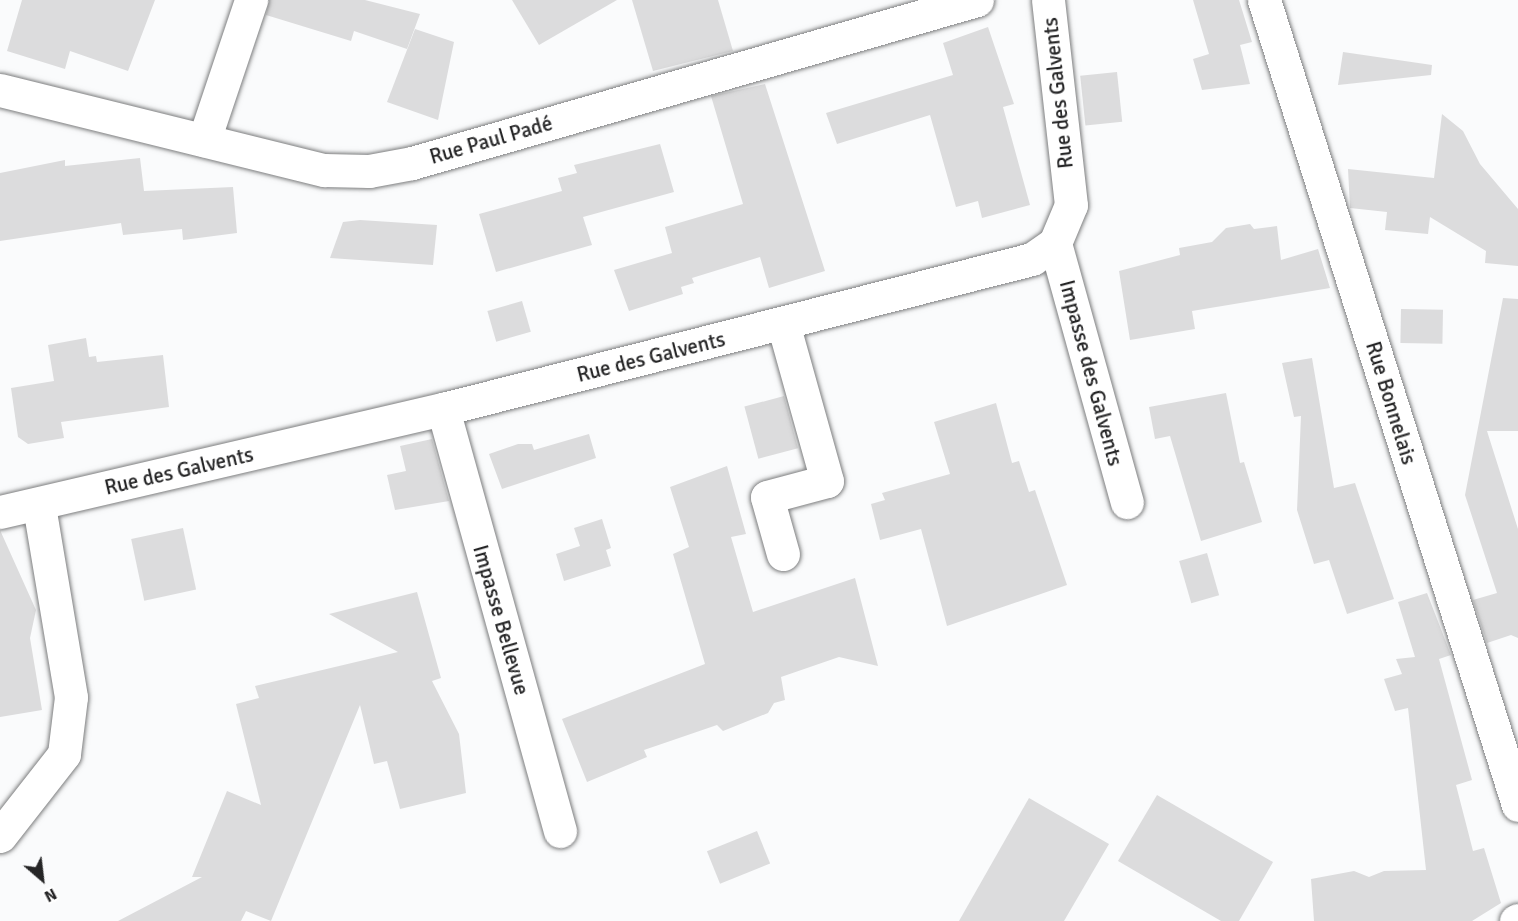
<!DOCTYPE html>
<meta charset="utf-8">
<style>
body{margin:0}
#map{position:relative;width:1518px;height:921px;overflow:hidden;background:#fafbfc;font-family:Signika,sans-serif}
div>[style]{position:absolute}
.building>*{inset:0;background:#dcdcdd;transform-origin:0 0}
.roads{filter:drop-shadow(0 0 2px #7d7e7f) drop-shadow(0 0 2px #7d7e7f)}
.minor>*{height:33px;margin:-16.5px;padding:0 16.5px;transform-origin:16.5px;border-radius:16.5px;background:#fff}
span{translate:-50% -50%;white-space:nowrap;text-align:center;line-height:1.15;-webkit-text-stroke:5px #fff;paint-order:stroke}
.street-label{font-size:21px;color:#252526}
.north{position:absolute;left:12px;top:849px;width:60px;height:60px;-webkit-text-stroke:4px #fff;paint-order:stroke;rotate:152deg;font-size:16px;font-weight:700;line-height:24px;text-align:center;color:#252526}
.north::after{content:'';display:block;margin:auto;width:21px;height:27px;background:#252526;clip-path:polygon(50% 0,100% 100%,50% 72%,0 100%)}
</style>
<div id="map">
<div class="building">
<i style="clip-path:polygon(22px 0,155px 0,128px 71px,70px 51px,65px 69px,7px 51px)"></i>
<i style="clip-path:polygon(269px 0,365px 0,420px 14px,407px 49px,354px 31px,351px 41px,266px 15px)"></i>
<i style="clip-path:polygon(512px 0,617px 0,539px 45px)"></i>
<i style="clip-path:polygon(632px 0,718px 0,733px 51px,653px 71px)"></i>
<i style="clip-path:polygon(1193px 0,1239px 0,1252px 42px,1240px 45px,1250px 84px,1202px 90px,1193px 59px,1209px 54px)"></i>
<i style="clip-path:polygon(988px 27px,1014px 104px,1003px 107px,1030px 205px,982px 218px,978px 201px,956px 207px,930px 115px,837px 144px,826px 113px,953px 75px,943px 43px)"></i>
<i style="clip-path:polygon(415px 29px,454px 42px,438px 120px,387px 102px)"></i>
<i style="clip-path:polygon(1343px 52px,1432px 65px,1431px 75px,1338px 85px)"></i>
<i style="left:1117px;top:72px;width:50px;height:37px;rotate:84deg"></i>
<i style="clip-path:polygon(765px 84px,825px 271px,769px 288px,760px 257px,692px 278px,694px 283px,681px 287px,683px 294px,629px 311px,614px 270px,672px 253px,665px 227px,743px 204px,711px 96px)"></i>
<i style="clip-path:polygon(1442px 114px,1463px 131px,1480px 164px,1518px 209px,1518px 266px,1485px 263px,1486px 251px,1430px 217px,1428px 234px,1385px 230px,1387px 212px,1350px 208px,1348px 169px,1434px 178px)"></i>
<i style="clip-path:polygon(660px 144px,674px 192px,583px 217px,592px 245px,496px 272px,479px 214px,562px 191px,558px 178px,577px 173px,574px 165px)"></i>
<i style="clip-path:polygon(140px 158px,144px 191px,233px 187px,237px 233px,183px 240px,182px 229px,123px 235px,121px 223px,0 241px,0 173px,65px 160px,65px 166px)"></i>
<i style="clip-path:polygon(360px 220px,437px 225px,433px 265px,330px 258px,343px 222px)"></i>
<i style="clip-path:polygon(1250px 224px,1254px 229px,1277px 226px,1281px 260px,1318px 249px,1330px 288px,1192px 311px,1195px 329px,1130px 340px,1119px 271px,1180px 255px,1179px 248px,1212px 242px,1226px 228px)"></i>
<i style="clip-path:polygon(1503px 298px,1518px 299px,1518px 431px,1487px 431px,1518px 529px,1518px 638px,1511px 635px,1487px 643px,1473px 600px,1497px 593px,1465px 495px)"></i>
<i style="left:522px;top:301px;width:32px;height:36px;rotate:74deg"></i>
<i style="left:1401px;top:309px;width:42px;height:34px;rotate:1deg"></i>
<i style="clip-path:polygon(86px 338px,89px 357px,96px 356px,97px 362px,163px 355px,169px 407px,61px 422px,64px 438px,28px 444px,18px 437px,11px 388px,54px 381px,48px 345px)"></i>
<i style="clip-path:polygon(1312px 358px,1334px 488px,1355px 483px,1394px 599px,1347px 614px,1329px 560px,1314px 564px,1297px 510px,1301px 416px,1294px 417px,1282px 363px)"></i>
<i style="clip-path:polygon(1226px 393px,1240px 463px,1244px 462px,1262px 522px,1201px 541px,1170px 436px,1155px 439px,1149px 407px)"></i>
<i style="left:784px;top:396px;width:54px;height:41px;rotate:75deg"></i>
<i style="clip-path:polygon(996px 403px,1012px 463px,1019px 461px,1029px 492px,1035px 490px,1067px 585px,947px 626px,921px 529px,880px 540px,871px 504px,885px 500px,882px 493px,950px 474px,934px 422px)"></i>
<i style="clip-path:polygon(589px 434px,596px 458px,502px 489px,489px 454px,518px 444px,532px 444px,534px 450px)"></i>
<i style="clip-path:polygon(432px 439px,449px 501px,395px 510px,387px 475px,406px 471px,400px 446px)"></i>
<i style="clip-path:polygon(727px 466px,746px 534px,731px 537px,753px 612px,855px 578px,878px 666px,839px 657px,781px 677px,785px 700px,774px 703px,768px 713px,723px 731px,717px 725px,644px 750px,647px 757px,587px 782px,562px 719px,705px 664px,673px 554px,689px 547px,670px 487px)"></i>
<i style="clip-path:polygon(602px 519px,611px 548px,606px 550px,611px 566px,564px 581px,556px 554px,580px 546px,574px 528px)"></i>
<i style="left:183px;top:528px;width:63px;height:53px;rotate:78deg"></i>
<i style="clip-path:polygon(0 530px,36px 610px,30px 638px,42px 710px,0 717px)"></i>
<i style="left:1207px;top:553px;width:44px;height:29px;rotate:74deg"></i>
<i style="clip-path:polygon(417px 592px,441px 678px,432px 681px,459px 734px,466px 793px,400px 809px,387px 761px,374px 764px,360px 705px,271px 921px,246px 911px,241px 921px,118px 921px,202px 877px,192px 877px,227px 791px,261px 805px,236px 704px,259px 698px,255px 686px,398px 652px,329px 614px)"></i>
<i style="clip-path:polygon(1427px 593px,1451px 655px,1439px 659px,1472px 780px,1456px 785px,1473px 851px,1484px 848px,1501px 903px,1472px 921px,1314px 921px,1311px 879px,1354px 871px,1369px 877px,1384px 871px,1426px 870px,1408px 708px,1395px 711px,1384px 679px,1402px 674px,1396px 659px,1415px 657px,1398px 602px)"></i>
<i style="clip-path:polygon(1157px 795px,1273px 862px,1239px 921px,1221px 921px,1118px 861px)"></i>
<i style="clip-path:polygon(1029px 798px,1109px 844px,1064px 921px,959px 921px)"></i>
<i style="left:757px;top:831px;width:35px;height:54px;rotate:68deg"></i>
</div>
<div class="roads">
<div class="minor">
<i style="left:1264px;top:0;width:844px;rotate:72.49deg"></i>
<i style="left:0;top:90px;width:334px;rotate:13.9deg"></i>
<i style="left:324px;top:170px;width:45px;rotate:1.3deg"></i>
<i style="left:369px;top:171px;width:44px;rotate:-10.5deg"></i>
<i style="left:412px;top:163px;width:588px;rotate:-16.09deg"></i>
<i style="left:204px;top:140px;width:148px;rotate:-71.4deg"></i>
<i style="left:1055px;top:243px;width:269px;rotate:74.5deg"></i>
<i style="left:443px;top:409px;width:438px;rotate:74.5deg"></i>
<i style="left:0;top:512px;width:455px;rotate:-13.1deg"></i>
<i style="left:443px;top:409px;width:608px;rotate:-14.29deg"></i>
<i style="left:1032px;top:259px;width:28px;rotate:-35deg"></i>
<i style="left:1055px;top:243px;width:41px;rotate:-67.2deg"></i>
<i style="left:1071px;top:205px;width:206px;rotate:-96.4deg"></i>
<i style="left:783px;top:554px;width:59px;rotate:-105.7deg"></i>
<i style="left:767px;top:497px;width:62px;rotate:-14.9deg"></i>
<i style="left:827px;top:481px;width:164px;rotate:-105.6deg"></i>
<i style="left:0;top:836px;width:104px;rotate:-52deg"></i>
<i style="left:64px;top:754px;width:57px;rotate:-83deg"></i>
<i style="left:71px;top:697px;width:195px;rotate:-99.5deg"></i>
<i style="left:1516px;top:921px;width:2px;rotate:-27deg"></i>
</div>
</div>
<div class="street-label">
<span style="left:1058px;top:93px;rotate:-96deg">Rue des Galvents</span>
<span style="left:491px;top:140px;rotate:-16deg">Rue Paul Padé</span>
<span style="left:651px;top:357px;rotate:-14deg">Rue des Galvents</span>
<span style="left:1091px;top:373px;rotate:75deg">Impasse des Galvents</span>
<span style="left:1391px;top:403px;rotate:73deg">Rue Bonnelais</span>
<span style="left:179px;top:471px;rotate:-13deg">Rue des Galvents</span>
<span style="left:501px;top:620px;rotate:74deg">Impasse Bellevue</span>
</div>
<div class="north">N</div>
</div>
